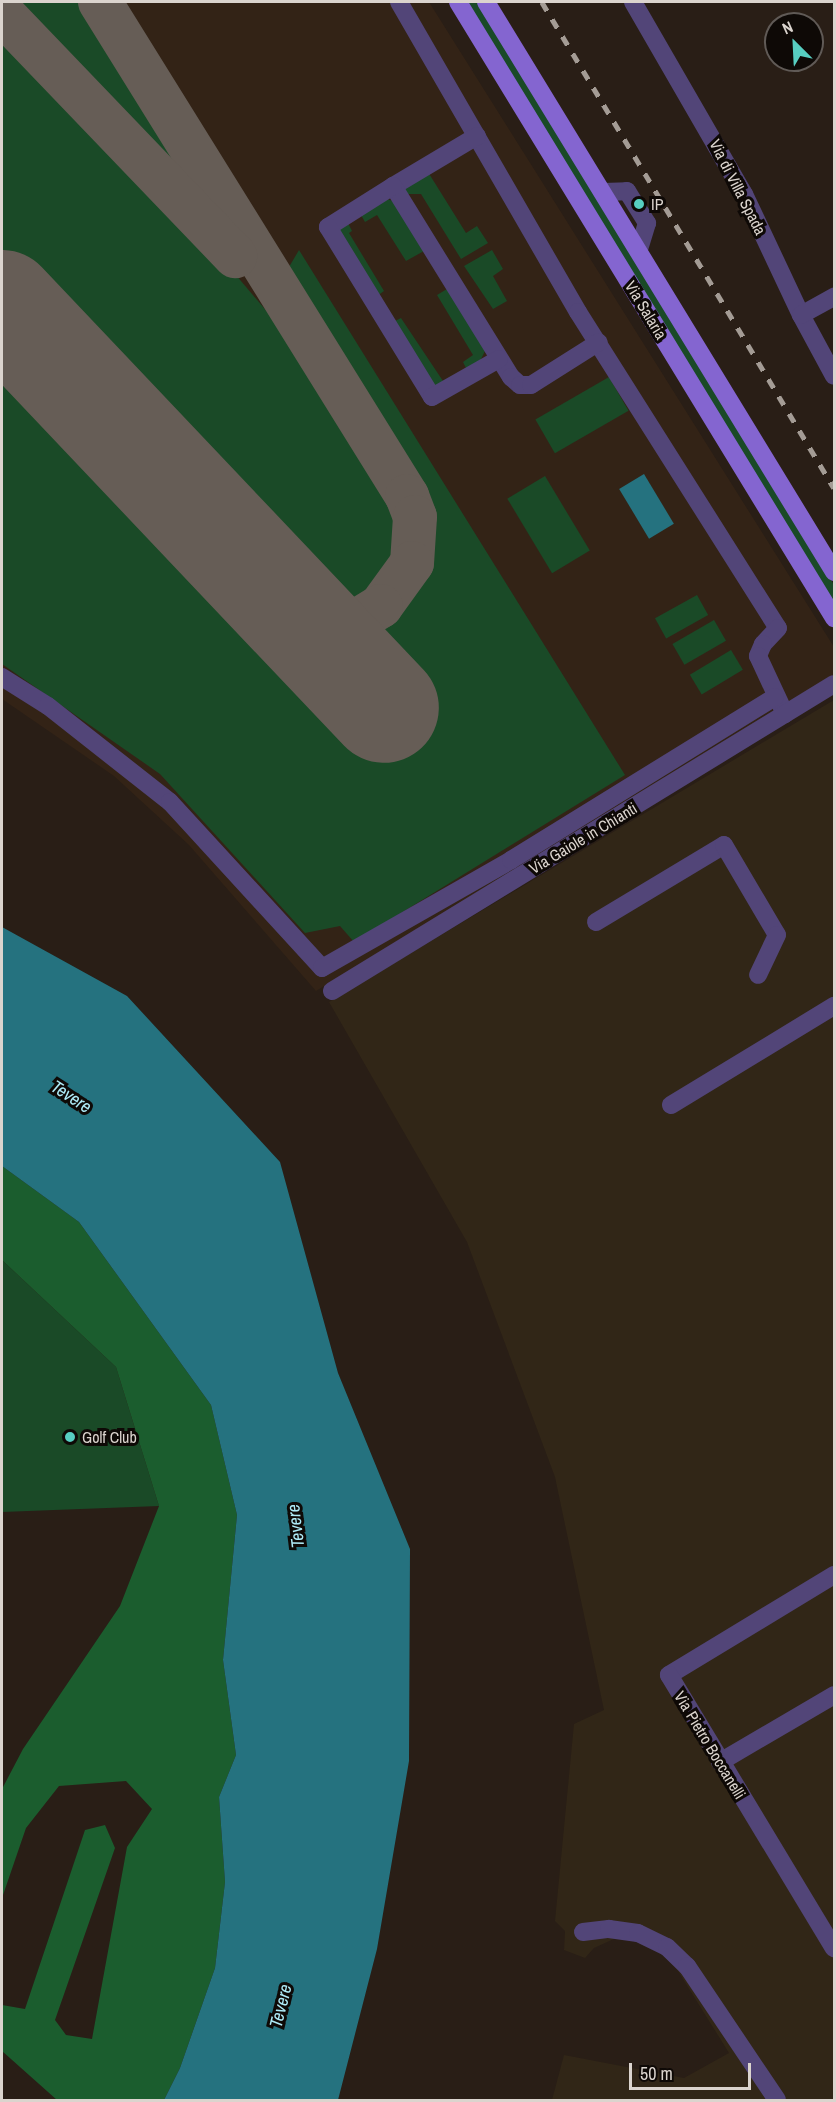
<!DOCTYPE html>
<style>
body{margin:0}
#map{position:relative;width:836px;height:2102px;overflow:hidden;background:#291e16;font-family:"Archivo Narrow",sans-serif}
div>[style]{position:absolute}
.commercial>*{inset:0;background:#312617}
.built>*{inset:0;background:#332316}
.green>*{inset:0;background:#1a4a27;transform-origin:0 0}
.forest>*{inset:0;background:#1b5d2e}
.water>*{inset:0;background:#25727f;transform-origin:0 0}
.taxiway>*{height:44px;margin:-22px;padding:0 22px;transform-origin:22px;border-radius:22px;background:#665d56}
.runway>*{height:110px;margin:-55px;padding:0 55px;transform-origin:55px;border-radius:55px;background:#665d56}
.minor>*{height:18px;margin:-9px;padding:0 9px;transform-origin:9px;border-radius:9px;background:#524578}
.major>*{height:18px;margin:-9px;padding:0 9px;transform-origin:9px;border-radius:9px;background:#8465d0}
.rail>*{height:4.5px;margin-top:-2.25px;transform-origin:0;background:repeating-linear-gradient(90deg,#a49c95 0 10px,transparent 0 20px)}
.dots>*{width:16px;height:16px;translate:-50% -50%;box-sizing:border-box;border:3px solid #0e0906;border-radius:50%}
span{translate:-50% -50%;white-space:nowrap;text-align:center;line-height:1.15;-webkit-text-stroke:6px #0e0906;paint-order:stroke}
.street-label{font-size:16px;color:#dbd4ce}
.poi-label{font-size:16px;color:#dbd4ce}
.left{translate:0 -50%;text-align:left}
.water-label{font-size:18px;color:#aeeaf6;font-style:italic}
.frame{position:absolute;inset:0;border:3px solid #dbd4ce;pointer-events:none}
.north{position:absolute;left:764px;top:12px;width:60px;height:60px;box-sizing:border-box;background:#0e0906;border:2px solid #605a56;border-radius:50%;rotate:336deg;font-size:16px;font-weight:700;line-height:24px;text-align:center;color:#dbd4ce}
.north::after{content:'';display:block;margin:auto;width:21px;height:27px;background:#57cec1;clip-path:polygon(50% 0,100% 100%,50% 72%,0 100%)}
.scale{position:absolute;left:629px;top:2063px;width:122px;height:27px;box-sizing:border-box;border:3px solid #dbd4ce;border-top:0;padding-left:8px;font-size:18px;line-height:21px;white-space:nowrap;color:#dbd4ce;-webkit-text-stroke:4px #0e0906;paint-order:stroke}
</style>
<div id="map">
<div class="commercial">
<i style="clip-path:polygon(834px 700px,834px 2100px,552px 2100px,564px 2055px,684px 2078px,729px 2053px,678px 1971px,661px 1953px,642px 1942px,616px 1938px,594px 1948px,585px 1958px,564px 1950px,565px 1931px,555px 1921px,574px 1724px,604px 1710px,555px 1477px,467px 1242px,329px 1002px)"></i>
</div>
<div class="built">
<i style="clip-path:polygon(2px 2px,429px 2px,834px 647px,834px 676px,316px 991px,189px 845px,114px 776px,2px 699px)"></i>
</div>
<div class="green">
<i style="clip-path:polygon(13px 2px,82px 2px,185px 169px,180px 173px)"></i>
<i style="clip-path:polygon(467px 2px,477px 2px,783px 500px,834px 585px,834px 603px)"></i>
<i style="clip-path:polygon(2px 33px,230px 268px,286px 334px,398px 516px,398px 554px,374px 588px,355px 599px,332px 600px,2px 256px)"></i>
<i style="clip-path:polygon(428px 172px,466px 233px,477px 226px,488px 243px,461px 259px,421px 194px,407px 194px,404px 189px)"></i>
<i style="clip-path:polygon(384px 198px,393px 201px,424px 251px,406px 261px,377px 215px,365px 222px,361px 215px,348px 223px,352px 231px,349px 233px,384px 291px,377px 296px,339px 234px,339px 227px)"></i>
<i style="clip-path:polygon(299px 250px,625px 775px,354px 942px,340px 926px,305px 933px,160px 774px,2px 664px,2px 368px,366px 746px,425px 693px,379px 646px,377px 633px,425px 571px,432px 548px,427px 502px,289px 283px,289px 267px)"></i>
<i style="clip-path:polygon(492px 250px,503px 269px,493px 276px,507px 301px,493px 309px,464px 266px)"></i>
<i style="clip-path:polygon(447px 289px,485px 351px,479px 363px,438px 387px,429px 383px,393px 322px,401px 318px,443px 381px,466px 368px,463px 362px,473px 355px,437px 295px)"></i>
<i style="left:609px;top:377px;width:39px;height:85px;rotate:60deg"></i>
<i style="left:545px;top:476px;width:87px;height:44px;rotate:59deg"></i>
<i style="left:697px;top:595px;width:23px;height:48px;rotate:61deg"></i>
<i style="left:714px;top:620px;width:24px;height:48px;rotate:60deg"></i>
<i style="left:731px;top:650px;width:23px;height:48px;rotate:59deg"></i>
<i style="clip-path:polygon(2px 1260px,116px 1367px,159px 1506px,2px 1512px)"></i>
</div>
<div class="forest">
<i style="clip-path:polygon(2px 1166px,79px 1222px,211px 1405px,237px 1515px,223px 1660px,236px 1755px,219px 1797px,225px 1882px,215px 1968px,180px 2068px,164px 2100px,57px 2100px,2px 2051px,2px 2005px,25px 2009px,85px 1830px,105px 1825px,115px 1848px,55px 2020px,66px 2035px,92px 2039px,127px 1847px,152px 1809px,126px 1781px,59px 1786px,26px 1828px,2px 1898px,2px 1789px,23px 1749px,120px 1606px,159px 1506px,116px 1367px,2px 1260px)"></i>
</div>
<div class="water">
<i style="left:644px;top:474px;width:58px;height:29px;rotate:59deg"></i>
<i style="clip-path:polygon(2px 927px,127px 996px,280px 1162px,338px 1373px,410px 1549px,409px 1761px,377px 1949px,338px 2100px,164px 2100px,180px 2068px,215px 1968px,225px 1882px,219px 1797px,236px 1755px,223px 1660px,237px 1515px,211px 1405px,79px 1222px,2px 1166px)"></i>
</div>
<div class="taxiway">
<i style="left:100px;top:2px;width:582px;rotate:58.14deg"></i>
<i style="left:407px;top:496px;width:22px;rotate:69deg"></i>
<i style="left:415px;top:517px;width:46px;rotate:93.7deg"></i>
<i style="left:412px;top:563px;width:53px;rotate:125.8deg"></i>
<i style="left:381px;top:606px;width:46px;rotate:148.4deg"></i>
<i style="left:342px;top:630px;width:16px;rotate:176deg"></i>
<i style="left:326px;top:631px;width:27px;rotate:-158deg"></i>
<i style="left:2px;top:13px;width:337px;rotate:46.2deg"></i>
</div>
<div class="runway">
<i style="left:2px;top:305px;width:555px;rotate:46.53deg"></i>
</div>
<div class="minor">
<i style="left:399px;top:2px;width:358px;rotate:60deg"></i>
<i style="left:578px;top:312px;width:374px;rotate:57.7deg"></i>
<i style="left:778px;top:628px;width:22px;rotate:133deg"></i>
<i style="left:763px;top:644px;width:13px;rotate:113deg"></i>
<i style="left:758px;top:656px;width:64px;rotate:65deg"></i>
<i style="left:633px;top:2px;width:222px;rotate:60deg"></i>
<i style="left:744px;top:194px;width:134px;rotate:64.8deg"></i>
<i style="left:801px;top:315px;width:69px;rotate:61.6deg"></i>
<i style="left:477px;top:136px;width:98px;rotate:149.2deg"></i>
<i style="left:393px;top:186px;width:225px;rotate:58.3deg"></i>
<i style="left:511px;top:377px;width:12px;rotate:42deg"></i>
<i style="left:520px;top:385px;width:11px"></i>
<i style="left:531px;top:385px;width:80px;rotate:-32.3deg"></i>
<i style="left:393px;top:186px;width:77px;rotate:147.8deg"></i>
<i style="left:328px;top:227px;width:199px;rotate:58.5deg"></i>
<i style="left:432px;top:397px;width:77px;rotate:-29.6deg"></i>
<i style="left:603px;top:192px;width:24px;rotate:-2deg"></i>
<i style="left:627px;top:191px;width:38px;rotate:58deg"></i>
<i style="left:647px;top:223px;width:28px;rotate:107deg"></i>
<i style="left:801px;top:315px;width:38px;rotate:-29deg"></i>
<i style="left:2px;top:677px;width:54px;rotate:32.2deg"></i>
<i style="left:48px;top:706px;width:155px;rotate:38.2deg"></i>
<i style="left:170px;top:802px;width:225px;rotate:47.5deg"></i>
<i style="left:322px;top:968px;width:218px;rotate:-29.7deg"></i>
<i style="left:511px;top:860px;width:310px;rotate:-31.7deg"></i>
<i style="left:596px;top:922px;width:149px;rotate:-31deg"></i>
<i style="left:724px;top:845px;width:104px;rotate:59.5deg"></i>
<i style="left:777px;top:935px;width:44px;rotate:115.4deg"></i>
<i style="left:332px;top:991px;width:588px;rotate:-31.45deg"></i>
<i style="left:671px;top:1105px;width:191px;rotate:-31.3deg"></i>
<i style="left:834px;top:1575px;width:193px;rotate:148.8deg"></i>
<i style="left:669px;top:1675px;width:319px;rotate:58.9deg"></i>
<i style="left:720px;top:1762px;width:132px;rotate:-30.4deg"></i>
<i style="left:583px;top:1932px;width:26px;rotate:-7deg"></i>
<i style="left:609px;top:1929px;width:29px;rotate:8deg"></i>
<i style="left:638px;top:1933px;width:32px;rotate:26deg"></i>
<i style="left:667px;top:1947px;width:28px;rotate:44deg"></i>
<i style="left:687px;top:1966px;width:161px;rotate:56.1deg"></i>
</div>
<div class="major">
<i style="left:458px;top:2px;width:722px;rotate:58.6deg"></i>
<i style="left:486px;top:2px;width:668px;rotate:58.59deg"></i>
</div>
<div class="rail">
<i style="left:542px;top:2px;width:567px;rotate:59deg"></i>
</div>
<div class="dots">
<i style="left:639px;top:204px;background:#57cec1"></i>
<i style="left:70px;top:1437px;background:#57cec1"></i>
</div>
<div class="street-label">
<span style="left:738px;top:187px;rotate:63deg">Via di Villa Spada</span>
<span style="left:646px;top:310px;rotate:59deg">Via Salaria</span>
<span style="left:583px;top:838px;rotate:-31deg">Via Gaiole in Chianti</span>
<span style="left:710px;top:1745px;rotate:59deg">Via Pietro Boccanelli</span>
</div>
<div class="poi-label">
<span class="left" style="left:651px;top:204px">IP</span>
<span class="left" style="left:82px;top:1437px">Golf Club</span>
</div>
<div class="water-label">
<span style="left:71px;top:1097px;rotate:33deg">Tevere</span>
<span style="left:296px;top:1526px;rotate:-97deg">Tevere</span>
<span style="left:281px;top:2006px;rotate:-76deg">Tevere</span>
</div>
<div class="frame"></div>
<div class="north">N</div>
<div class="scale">50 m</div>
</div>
